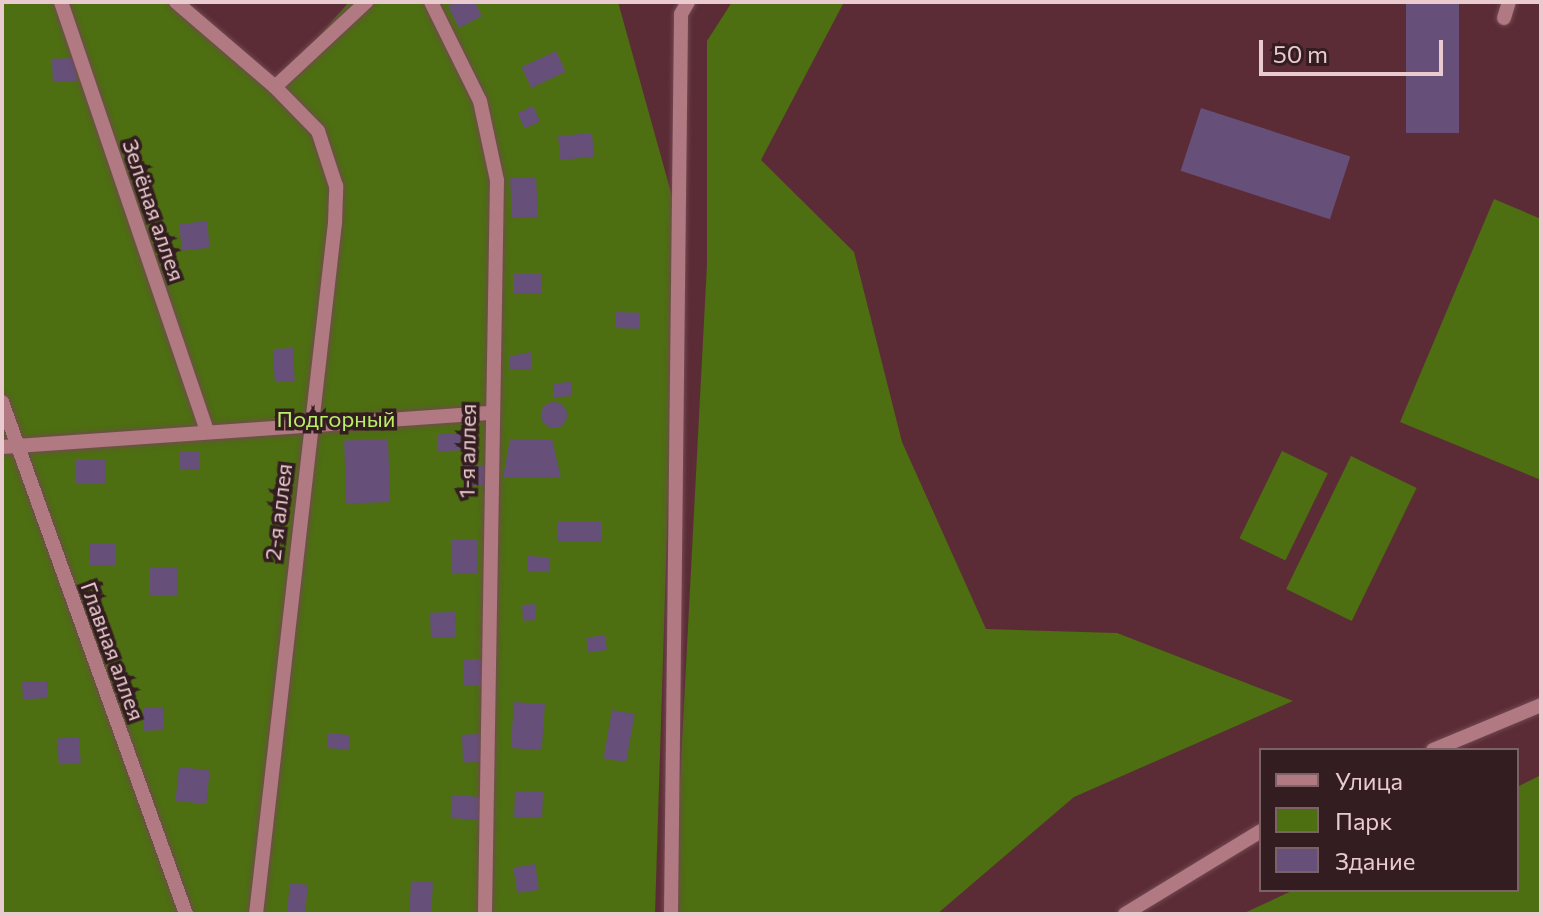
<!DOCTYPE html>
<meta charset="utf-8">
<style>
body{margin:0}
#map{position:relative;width:1543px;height:916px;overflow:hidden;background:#5c2c36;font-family:Commissioner,sans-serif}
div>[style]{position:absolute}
.green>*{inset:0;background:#4d6e11;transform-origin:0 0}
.building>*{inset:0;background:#66507a;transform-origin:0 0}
.round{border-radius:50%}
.roads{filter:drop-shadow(0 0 2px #724952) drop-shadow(0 0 2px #724952)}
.minor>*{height:14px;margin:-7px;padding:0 7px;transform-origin:7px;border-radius:7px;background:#b17982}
span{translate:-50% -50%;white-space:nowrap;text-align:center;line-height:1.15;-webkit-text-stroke:7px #331d20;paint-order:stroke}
.street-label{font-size:22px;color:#e9cace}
.park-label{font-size:22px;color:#b8ef67}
.frame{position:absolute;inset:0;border:4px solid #e9cace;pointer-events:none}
.legend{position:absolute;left:1259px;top:748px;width:260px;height:144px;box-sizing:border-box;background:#331d20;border:2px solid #7c6266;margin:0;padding:10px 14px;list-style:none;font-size:24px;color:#e9cace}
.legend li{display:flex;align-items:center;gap:16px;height:40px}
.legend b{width:40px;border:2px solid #7c6266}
.scale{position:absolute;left:1259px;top:40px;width:184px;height:36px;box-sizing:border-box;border:4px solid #e9cace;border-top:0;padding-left:10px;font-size:24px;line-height:28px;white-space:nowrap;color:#e9cace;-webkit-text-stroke:6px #331d20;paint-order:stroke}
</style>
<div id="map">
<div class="green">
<i style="clip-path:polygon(2px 2px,175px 2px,275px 87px,349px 2px,618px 2px,677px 214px,655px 914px,2px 914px)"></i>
<i style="clip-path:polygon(732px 2px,844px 2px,761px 160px,854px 252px,902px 442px,986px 629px,1117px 633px,1293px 701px,1074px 797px,937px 914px,673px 914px,707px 264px,707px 41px)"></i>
<i style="clip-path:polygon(1494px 199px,1541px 219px,1541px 480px,1400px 422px)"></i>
<i style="left:1282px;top:451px;width:51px;height:97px;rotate:26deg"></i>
<i style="left:1351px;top:456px;width:73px;height:148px;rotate:26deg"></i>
<i style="clip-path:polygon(1541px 775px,1541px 914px,1242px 914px,1294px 890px,1517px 890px,1517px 787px)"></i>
</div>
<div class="building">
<i style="clip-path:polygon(456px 2px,475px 2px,482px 16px,459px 28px,448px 6px)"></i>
<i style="left:1406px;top:2px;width:53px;height:131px"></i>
<i style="left:556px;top:51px;width:23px;height:38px;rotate:65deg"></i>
<i style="left:76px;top:58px;width:23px;height:24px;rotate:88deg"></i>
<i style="left:533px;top:106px;width:17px;height:17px;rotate:65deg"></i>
<i style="left:1201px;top:108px;width:157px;height:66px;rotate:18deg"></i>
<i style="left:592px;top:133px;width:24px;height:34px;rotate:85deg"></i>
<i style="left:536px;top:177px;width:40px;height:26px;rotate:87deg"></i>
<i style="left:207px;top:221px;width:27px;height:28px;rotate:84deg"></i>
<i style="left:542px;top:273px;width:20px;height:29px;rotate:90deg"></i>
<i style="left:616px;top:312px;width:24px;height:16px;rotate:2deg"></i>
<i style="left:293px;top:348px;width:33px;height:20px;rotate:87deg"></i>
<i style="clip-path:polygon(532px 352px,532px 369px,509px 370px,509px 356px)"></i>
<i style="left:571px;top:382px;width:14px;height:18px;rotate:86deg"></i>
<i class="round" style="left:541px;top:402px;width:26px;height:26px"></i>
<i style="left:464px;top:433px;width:17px;height:27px;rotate:87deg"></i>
<i style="left:388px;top:439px;width:63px;height:44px;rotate:88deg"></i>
<i style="clip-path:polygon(510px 439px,552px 439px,561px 478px,503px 478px)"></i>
<i style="left:180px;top:452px;width:20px;height:18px"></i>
<i style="left:75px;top:459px;width:30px;height:24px"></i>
<i style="left:464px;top:465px;width:21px;height:21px"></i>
<i style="left:558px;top:521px;width:44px;height:21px"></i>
<i style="left:452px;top:540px;width:25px;height:34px"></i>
<i style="left:115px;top:543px;width:22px;height:25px;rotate:90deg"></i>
<i style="left:528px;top:556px;width:22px;height:15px;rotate:3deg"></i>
<i style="left:177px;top:568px;width:27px;height:27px;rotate:90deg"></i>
<i style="left:535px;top:604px;width:16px;height:13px;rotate:86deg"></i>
<i style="left:455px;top:612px;width:25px;height:25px;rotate:88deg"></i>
<i style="left:605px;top:635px;width:15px;height:19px;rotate:82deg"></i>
<i style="left:464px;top:659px;width:18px;height:26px"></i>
<i style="left:47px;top:681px;width:17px;height:25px;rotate:87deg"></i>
<i style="left:514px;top:702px;width:31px;height:46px;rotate:4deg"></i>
<i style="left:163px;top:707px;width:23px;height:20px;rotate:88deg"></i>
<i style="left:612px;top:710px;width:23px;height:49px;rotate:10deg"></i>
<i style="left:328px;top:733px;width:22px;height:15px;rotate:5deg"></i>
<i style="left:480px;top:734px;width:28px;height:18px;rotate:88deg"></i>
<i style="left:79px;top:737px;width:26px;height:22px;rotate:86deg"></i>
<i style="left:179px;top:767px;width:31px;height:34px;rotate:6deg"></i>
<i style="left:515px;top:791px;width:28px;height:26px;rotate:2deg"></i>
<i style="left:452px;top:795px;width:30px;height:23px;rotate:4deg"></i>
<i style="left:535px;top:864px;width:26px;height:22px;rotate:81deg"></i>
<i style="left:411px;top:881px;width:22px;height:33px;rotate:3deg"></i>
<i style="left:290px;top:883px;width:18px;height:31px;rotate:6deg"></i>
</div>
<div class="roads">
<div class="minor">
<i style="left:61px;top:2px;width:453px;rotate:71.2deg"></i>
<i style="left:176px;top:2px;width:130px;rotate:40.6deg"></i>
<i style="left:275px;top:87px;width:125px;rotate:-43deg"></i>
<i style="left:431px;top:2px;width:110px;rotate:63.7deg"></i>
<i style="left:480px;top:101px;width:81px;rotate:77.9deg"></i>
<i style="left:497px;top:180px;width:734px;rotate:90.94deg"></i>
<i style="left:1504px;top:18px;width:17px;rotate:-73deg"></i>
<i style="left:2px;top:402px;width:544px;rotate:70.23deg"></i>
<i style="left:2px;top:447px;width:488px;rotate:-4deg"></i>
<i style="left:1433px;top:750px;width:117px;rotate:-22.6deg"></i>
<i style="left:256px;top:914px;width:696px;rotate:-83.48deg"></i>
<i style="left:335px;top:223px;width:37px;rotate:-88deg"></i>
<i style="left:336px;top:186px;width:58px;rotate:-108.1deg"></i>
<i style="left:318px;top:131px;width:62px;rotate:-134.3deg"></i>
<i style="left:671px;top:914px;width:900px;rotate:-89.36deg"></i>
<i style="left:681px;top:14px;width:14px;rotate:-60deg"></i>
<i style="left:1125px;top:914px;width:159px;rotate:-31.4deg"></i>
</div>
</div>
<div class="street-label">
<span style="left:154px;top:210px;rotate:71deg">Зелёная аллея</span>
<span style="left:467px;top:451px;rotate:-89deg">1-я аллея</span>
<span style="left:278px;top:512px;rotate:-83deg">2-я аллея</span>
<span style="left:113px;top:651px;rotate:70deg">Главная аллея</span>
</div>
<div class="park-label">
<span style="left:336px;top:419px">Подгорный</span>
</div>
<div class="frame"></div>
<ul class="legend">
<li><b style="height:10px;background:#b17982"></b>Улица</li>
<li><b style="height:22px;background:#4d6e11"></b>Парк</li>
<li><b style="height:22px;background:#66507a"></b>Здание</li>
</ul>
<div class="scale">50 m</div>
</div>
